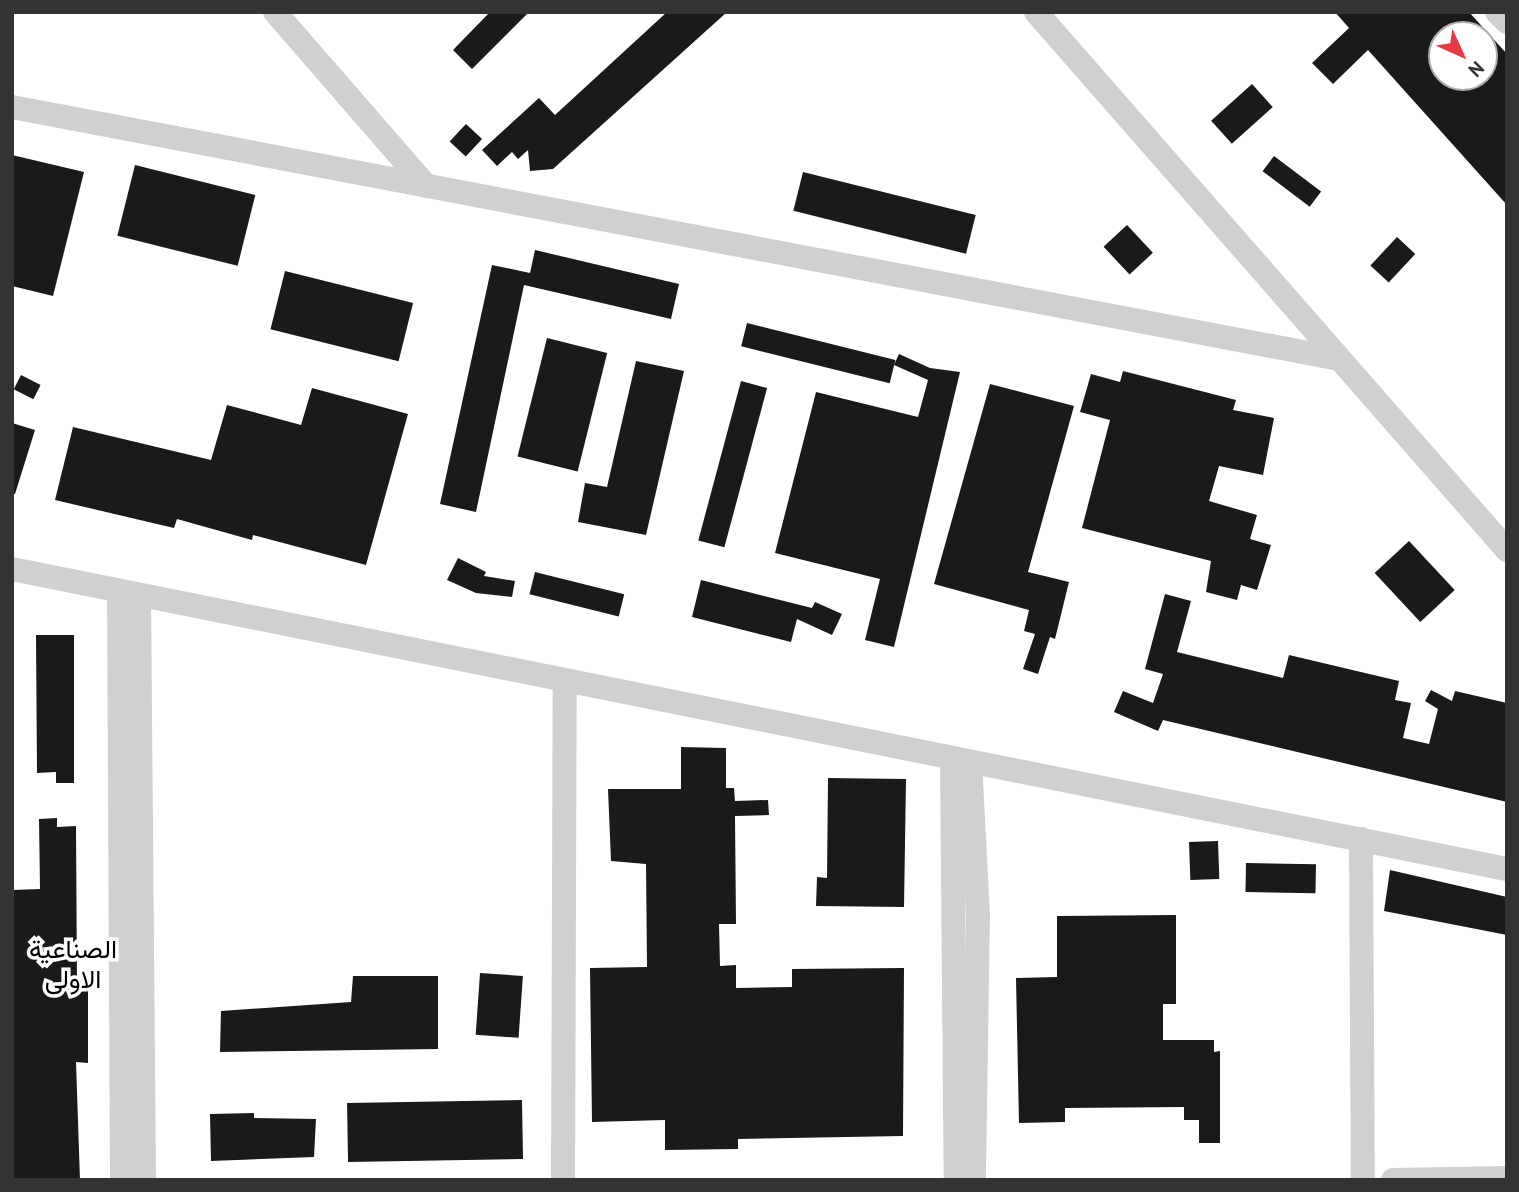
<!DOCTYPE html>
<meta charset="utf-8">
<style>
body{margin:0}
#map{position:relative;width:1519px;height:1192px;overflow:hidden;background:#fff;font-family:"PT Sans",Vazirmatn,sans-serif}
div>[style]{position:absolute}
.building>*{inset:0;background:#1a1a1a;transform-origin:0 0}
.minor>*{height:24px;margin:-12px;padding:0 12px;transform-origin:12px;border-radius:12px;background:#d0d0d0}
span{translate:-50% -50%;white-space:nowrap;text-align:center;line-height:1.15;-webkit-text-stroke:7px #fff;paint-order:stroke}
.neighbourhood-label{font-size:26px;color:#000}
.frame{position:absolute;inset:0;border:14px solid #333;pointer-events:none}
.north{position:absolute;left:1428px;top:21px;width:70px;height:70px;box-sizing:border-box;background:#fff;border:2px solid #adadad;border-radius:50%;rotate:135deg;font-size:19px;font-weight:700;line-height:28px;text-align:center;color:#333}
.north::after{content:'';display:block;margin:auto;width:24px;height:32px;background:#e63946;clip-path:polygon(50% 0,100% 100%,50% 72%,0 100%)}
</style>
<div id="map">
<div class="building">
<i style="clip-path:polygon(490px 12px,529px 12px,472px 69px,453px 50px)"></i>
<i style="clip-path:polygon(667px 12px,727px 12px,553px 169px,530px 171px,528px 150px,518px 159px,512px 152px,497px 166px,482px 150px,539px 98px,555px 115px)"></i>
<i style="clip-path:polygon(evenodd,1335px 12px,1469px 12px,1507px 54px,1507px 205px,1368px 50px,1333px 84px,1312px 63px,1349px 28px,1335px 12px,1442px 35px,1484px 35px,1484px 77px,1442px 77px,1442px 35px)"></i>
<i style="left:1252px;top:84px;width:31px;height:55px;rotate:48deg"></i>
<i style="left:466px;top:124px;width:22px;height:24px;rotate:43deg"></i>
<i style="clip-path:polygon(12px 155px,84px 172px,53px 296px,12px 286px)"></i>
<i style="left:1274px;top:156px;width:59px;height:19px;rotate:37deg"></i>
<i style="left:135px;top:165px;width:124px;height:73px;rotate:14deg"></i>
<i style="left:803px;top:172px;width:178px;height:40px;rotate:14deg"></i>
<i style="left:1127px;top:225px;width:38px;height:32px;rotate:47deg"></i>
<i style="left:1397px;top:237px;width:25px;height:39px;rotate:43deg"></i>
<i style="clip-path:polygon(535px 250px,679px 284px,671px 319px,524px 285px,476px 512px,440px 504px,492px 265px,530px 273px)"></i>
<i style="left:285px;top:271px;width:132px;height:60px;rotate:14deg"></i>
<i style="left:747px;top:323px;width:153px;height:24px;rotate:14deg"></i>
<i style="left:547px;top:338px;width:62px;height:122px;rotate:14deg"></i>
<i style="clip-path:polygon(899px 354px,930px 368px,960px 372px,894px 647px,865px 640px,880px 579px,775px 553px,816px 392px,918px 417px,928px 380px,894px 365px)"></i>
<i style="clip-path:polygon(636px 361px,684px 371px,646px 535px,578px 522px,585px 483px,607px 487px)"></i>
<i style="clip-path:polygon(1123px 371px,1236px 400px,1233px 410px,1274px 418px,1263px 475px,1219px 466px,1209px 501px,1257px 515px,1250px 539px,1271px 545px,1257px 590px,1241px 585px,1237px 600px,1206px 592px,1211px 561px,1082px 528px,1110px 420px,1080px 412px,1091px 374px,1120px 382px)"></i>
<i style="left:21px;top:375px;width:22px;height:16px;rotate:27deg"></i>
<i style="left:741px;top:381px;width:27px;height:165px;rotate:15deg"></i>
<i style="clip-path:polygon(990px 384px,1074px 406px,1028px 572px,1069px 582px,1055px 639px,1050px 637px,1038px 674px,1023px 669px,1035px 634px,1024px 631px,1029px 610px,934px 584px)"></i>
<i style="clip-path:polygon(312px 388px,408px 414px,366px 565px,253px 535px,252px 540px,177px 519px,174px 528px,55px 500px,73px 427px,211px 460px,227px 405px,301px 425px)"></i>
<i style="clip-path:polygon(12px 423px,35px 430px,15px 494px,12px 494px)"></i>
<i style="left:1409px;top:541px;width:67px;height:47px;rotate:47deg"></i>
<i style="clip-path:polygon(458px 558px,486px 572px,484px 576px,515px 581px,512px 597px,476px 593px,447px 580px)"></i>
<i style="left:535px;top:572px;width:92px;height:23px;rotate:14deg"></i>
<i style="clip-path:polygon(701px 580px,812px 608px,815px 602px,842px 614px,832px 635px,797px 619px,791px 642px,692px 617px)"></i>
<i style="clip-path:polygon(1165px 594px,1191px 601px,1177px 652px,1283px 678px,1289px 655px,1399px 681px,1395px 700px,1411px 703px,1403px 738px,1429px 744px,1438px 709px,1425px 701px,1431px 690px,1452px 701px,1455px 691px,1507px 703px,1507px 802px,1163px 720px,1158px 731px,1114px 712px,1123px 691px,1153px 703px,1163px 674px,1145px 669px)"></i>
<i style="clip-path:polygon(36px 635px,74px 635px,74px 783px,56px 783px,56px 772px,37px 773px)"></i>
<i style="clip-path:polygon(681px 747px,726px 748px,726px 788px,734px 788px,735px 801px,768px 800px,769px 815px,735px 816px,736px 924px,719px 924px,720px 966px,736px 965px,736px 988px,792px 987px,792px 969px,904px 968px,903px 1136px,738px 1139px,738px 1149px,665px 1150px,665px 1120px,592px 1122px,590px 968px,647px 967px,646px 864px,611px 861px,608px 789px,681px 789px)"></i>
<i style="clip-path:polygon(828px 778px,906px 779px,904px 907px,816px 906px,817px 877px,827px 878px)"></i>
<i style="clip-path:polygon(57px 818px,57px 827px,76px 826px,77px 984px,88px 984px,88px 1063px,76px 1062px,80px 1180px,12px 1180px,12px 890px,40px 889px,39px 819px)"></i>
<i style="left:1218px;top:841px;width:38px;height:29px;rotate:88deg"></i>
<i style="left:1246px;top:863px;width:70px;height:29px;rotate:1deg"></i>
<i style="clip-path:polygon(1390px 870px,1507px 897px,1507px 935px,1384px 911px)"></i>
<i style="clip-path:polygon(1176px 915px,1176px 1004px,1163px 1004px,1163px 1040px,1214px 1040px,1214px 1052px,1220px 1051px,1220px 1143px,1199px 1143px,1199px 1120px,1184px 1120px,1184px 1107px,1065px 1108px,1065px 1122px,1019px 1123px,1016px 978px,1057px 977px,1057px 916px)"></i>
<i style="left:480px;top:973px;width:43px;height:62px;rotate:4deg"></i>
<i style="clip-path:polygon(353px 976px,438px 976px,438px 1049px,220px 1052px,221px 1011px,351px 1002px)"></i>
<i style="left:522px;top:1100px;width:59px;height:175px;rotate:89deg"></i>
<i style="clip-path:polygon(254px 1113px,254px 1118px,316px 1119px,314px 1157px,211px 1161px,210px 1114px)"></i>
</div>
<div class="minor">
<i style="left:275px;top:12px;width:230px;rotate:49deg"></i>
<i style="left:1036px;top:12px;width:715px;rotate:48.8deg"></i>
<i style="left:1497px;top:12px;width:14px;rotate:45deg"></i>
<i style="left:12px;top:107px;width:1351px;rotate:10.75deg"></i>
<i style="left:12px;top:569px;width:1525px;rotate:11.35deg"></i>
<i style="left:119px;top:591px;width:589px;rotate:89.71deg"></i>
<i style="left:139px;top:595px;width:585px;rotate:89.51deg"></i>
<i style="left:952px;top:758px;width:422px;rotate:89.5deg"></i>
<i style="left:970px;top:762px;width:154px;rotate:87deg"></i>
<i style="left:978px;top:916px;width:264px;rotate:90.9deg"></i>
<i style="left:1361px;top:839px;width:341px;rotate:89.7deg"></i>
<i style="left:563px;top:1180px;width:499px;rotate:-89.8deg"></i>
<i style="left:1393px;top:1180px;width:114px;rotate:-1deg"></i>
</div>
<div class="neighbourhood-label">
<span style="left:73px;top:964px">الصناعية<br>الاولى</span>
</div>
<div class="frame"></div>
<div class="north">N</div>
</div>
